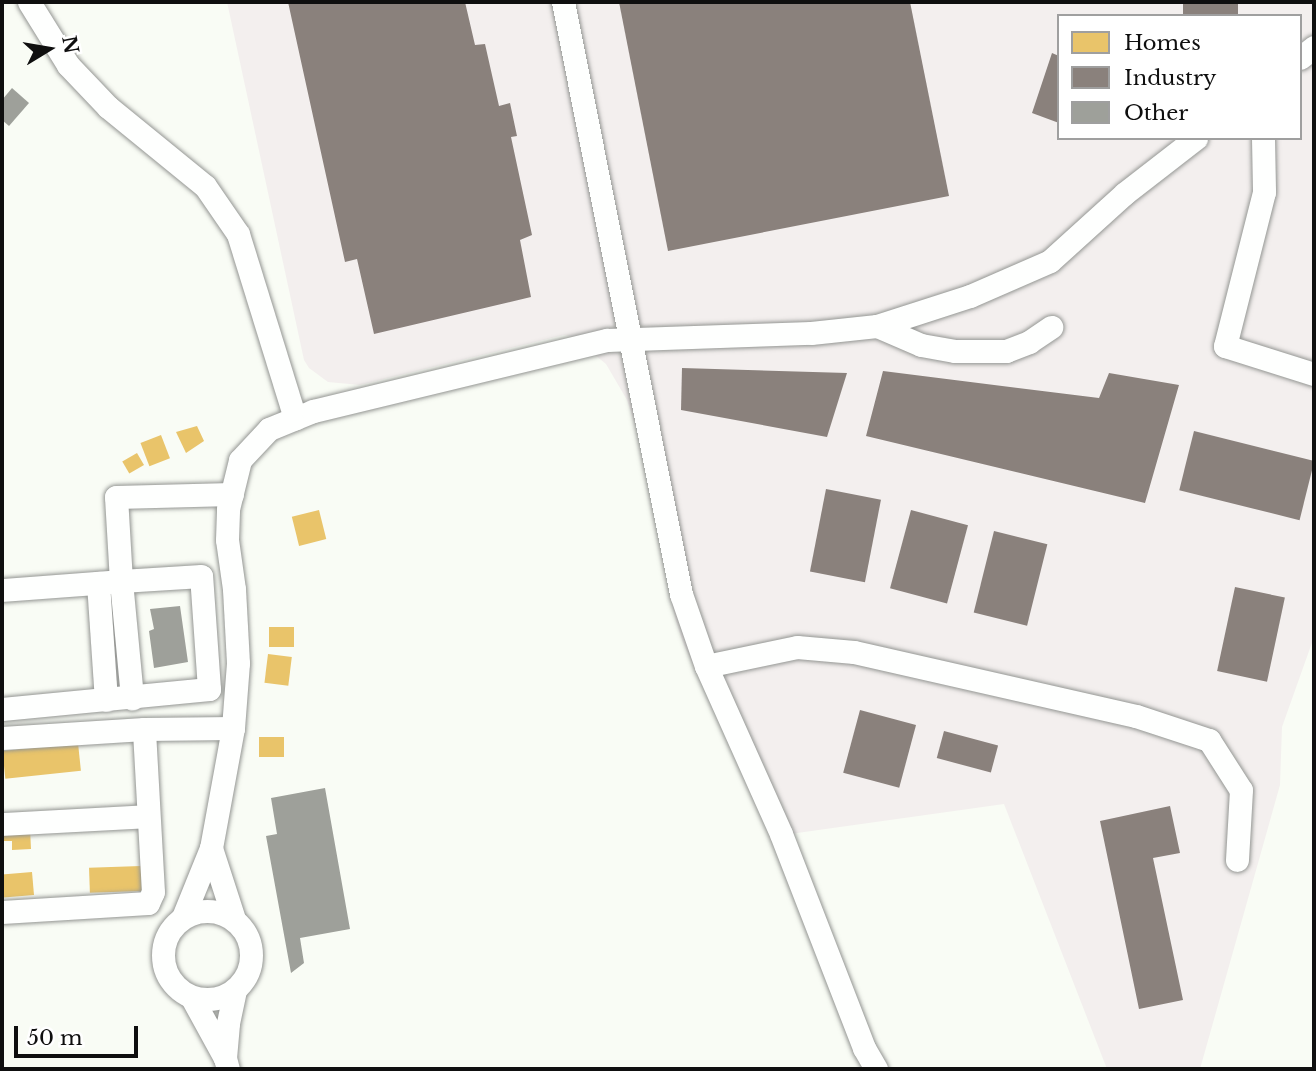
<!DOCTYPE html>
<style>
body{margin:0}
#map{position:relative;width:1316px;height:1071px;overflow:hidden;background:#f9fcf5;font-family:"Libre Baskerville",serif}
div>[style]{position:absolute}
.industrial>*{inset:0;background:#f3efee}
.homes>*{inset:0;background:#e9c46a;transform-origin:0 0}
.industry>*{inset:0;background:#8a817c;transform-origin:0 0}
.building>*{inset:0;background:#9ea09a}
.roads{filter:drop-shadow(0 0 2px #949693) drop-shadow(0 0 2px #949693)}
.minor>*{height:23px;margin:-11.5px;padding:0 11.5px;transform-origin:11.5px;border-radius:11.5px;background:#fefffe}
.minor>.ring{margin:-11.5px;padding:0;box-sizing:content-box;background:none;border:23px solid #fefffe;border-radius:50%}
span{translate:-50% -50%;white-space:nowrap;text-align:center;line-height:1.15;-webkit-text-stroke:7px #fff;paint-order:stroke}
.frame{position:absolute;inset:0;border:4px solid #0f0f0f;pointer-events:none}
.legend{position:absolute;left:1057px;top:14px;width:245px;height:126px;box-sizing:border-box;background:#fff;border:2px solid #9f9f9f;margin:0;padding:9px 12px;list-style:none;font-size:21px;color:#0f0f0f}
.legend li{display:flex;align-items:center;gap:14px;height:35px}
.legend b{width:35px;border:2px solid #9f9f9f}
.north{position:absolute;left:14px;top:14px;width:70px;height:70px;-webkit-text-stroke:5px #fff;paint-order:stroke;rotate:79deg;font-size:19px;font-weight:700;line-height:28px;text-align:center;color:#0f0f0f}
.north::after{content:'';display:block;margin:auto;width:24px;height:32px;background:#0f0f0f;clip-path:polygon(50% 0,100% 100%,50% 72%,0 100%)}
.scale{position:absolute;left:14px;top:1026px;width:124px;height:32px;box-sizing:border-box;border:4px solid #0f0f0f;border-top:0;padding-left:9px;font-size:21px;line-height:24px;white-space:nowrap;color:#0f0f0f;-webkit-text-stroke:5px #fff;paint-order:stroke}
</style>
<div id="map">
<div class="industrial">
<i style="clip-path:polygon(evenodd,227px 2px,1314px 2px,1314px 637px,1282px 727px,1280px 785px,1200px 1069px,1107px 1069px,1004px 804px,790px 834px,718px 717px,683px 643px,675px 618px,639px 437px,627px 400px,606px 364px,573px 337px,564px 335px,360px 385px,328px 382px,309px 368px,304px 360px,227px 2px,1059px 16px,1300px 16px,1300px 138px,1059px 138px,1059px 16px)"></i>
</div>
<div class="homes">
<i style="clip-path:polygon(197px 426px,204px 441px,186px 453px,176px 432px)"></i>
<i style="left:161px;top:435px;width:25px;height:22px;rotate:69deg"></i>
<i style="left:137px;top:453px;width:14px;height:17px;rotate:60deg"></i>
<i style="left:319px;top:510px;width:30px;height:28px;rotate:76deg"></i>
<i style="left:269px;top:627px;width:25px;height:20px"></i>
<i style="left:268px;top:654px;width:24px;height:29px;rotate:7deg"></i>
<i style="left:259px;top:737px;width:25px;height:20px"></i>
<i style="left:78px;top:743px;width:28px;height:76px;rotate:84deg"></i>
<i style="clip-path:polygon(30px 828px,31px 849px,12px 850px,12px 841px,4px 841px,3px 830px)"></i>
<i style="left:141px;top:866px;width:25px;height:52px;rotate:88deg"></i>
<i style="left:32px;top:872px;width:23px;height:30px;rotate:85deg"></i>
</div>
<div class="industry">
<i style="clip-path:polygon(288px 2px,465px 2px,475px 45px,485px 44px,499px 106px,510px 103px,517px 136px,511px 137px,532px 235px,520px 240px,531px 297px,374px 334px,357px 259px,345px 262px)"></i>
<i style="clip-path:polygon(619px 2px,910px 2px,949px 196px,668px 251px)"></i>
<i style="left:1183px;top:2px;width:55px;height:15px"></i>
<i style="clip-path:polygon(1052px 53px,1059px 56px,1059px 123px,1032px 113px)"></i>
<i style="clip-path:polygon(682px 368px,847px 373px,827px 437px,681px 410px)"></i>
<i style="clip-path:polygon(883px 371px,1099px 398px,1109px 373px,1179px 385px,1145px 503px,866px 436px)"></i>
<i style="left:1194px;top:431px;width:124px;height:61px;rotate:14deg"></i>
<i style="left:826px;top:489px;width:56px;height:84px;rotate:11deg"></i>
<i style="left:911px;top:510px;width:59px;height:81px;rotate:15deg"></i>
<i style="left:994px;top:531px;width:55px;height:84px;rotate:14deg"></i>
<i style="left:1235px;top:587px;width:51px;height:86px;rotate:12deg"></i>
<i style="left:860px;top:710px;width:58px;height:65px;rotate:15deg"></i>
<i style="left:944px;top:731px;width:56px;height:28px;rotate:15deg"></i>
<i style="clip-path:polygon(1170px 806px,1180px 853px,1153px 858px,1183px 1000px,1139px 1009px,1100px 821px)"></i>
</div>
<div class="building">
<i style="clip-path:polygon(12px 88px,29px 103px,9px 126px,2px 120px,2px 100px)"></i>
<i style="clip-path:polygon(180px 606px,188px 662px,154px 668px,149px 631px,154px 629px,150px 609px)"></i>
<i style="clip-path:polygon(325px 788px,350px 929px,300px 938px,304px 963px,291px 973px,266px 836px,277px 834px,271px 798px)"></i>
</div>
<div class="roads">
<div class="minor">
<i style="left:29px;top:2px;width:74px;rotate:58.2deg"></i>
<i style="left:68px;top:65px;width:58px;rotate:46.4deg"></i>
<i style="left:108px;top:107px;width:125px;rotate:39.2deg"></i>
<i style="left:205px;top:186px;width:58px;rotate:55.5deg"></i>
<i style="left:238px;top:234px;width:193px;rotate:72.8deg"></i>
<i style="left:563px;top:2px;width:604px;rotate:78.73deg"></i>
<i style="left:681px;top:594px;width:76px;rotate:70.9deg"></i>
<i style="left:706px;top:666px;width:184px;rotate:65.9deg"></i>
<i style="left:781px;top:834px;width:230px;rotate:68.8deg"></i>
<i style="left:864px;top:1048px;width:24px;rotate:60deg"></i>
<i style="left:1300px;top:58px;width:18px;rotate:-38deg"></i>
<i style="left:1263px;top:138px;width:54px;rotate:88.9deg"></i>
<i style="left:1264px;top:192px;width:159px;rotate:104.2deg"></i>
<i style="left:1225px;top:346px;width:93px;rotate:17.5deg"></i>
<i style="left:877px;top:326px;width:48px;rotate:23.4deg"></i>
<i style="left:921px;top:345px;width:35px;rotate:10deg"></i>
<i style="left:955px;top:351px;width:51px"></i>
<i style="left:1006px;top:351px;width:25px;rotate:-21deg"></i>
<i style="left:1029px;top:342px;width:27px;rotate:-34deg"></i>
<i style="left:98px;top:583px;width:117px;rotate:86.1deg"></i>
<i style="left:2px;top:590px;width:119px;rotate:-4.3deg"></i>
<i style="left:121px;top:581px;width:118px;rotate:84.6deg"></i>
<i style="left:706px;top:666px;width:93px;rotate:-11.8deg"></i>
<i style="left:797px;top:647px;width:57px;rotate:5deg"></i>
<i style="left:854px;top:652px;width:289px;rotate:12.8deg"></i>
<i style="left:1136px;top:716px;width:77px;rotate:18.2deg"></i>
<i style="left:1209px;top:740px;width:59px;rotate:57.4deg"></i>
<i style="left:1241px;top:790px;width:70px;rotate:93.3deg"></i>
<i style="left:2px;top:709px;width:208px;rotate:-5.5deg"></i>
<i style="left:209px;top:689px;width:113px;rotate:-94deg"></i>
<i style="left:201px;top:576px;width:80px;rotate:176.4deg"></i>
<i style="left:121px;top:581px;width:84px;rotate:-93.4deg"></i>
<i style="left:116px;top:497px;width:116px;rotate:-1.5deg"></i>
<i style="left:2px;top:738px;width:142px;rotate:-3.6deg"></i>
<i style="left:144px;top:729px;width:89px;rotate:-0.6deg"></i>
<i style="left:2px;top:824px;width:146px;rotate:-3.1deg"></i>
<i style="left:211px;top:848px;width:75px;rotate:72.1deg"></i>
<i class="ring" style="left:163px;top:911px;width:65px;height:65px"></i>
<i style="left:2px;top:912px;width:146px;rotate:-3.5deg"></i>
<i style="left:148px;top:903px;width:12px;rotate:-66deg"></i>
<i style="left:153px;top:892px;width:163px;rotate:-93.2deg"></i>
<i style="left:183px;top:917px;width:74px;rotate:-67.9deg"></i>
<i style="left:211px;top:848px;width:122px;rotate:-79.6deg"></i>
<i style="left:233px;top:728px;width:65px;rotate:-85.6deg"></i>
<i style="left:238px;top:663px;width:74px;rotate:-93.1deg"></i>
<i style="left:234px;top:589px;width:49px;rotate:-98.1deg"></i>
<i style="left:227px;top:540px;width:31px;rotate:-88deg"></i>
<i style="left:228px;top:509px;width:50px;rotate:-76.2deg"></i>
<i style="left:240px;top:460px;width:42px;rotate:-46.9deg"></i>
<i style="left:269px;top:429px;width:48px;rotate:-22.2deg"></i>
<i style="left:313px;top:411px;width:302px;rotate:-13.6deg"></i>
<i style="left:607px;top:340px;width:204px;rotate:-2deg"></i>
<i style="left:811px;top:333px;width:66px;rotate:-6.1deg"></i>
<i style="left:877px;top:326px;width:98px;rotate:-17.9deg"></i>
<i style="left:970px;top:296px;width:87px;rotate:-23.6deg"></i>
<i style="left:1050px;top:261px;width:101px;rotate:-42.2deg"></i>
<i style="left:1125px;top:193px;width:90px;rotate:-37.8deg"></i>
<i style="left:192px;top:998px;width:68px;rotate:61.2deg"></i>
<i style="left:225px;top:1058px;width:11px;rotate:75deg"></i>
<i style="left:225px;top:1058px;width:35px;rotate:-85deg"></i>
<i style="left:228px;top:1023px;width:34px;rotate:-78deg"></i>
</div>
</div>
<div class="frame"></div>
<ul class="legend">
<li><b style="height:19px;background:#e9c46a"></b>Homes</li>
<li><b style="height:19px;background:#8a817c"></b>Industry</li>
<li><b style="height:19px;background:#9ea09a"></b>Other</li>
</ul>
<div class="north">N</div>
<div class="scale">50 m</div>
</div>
